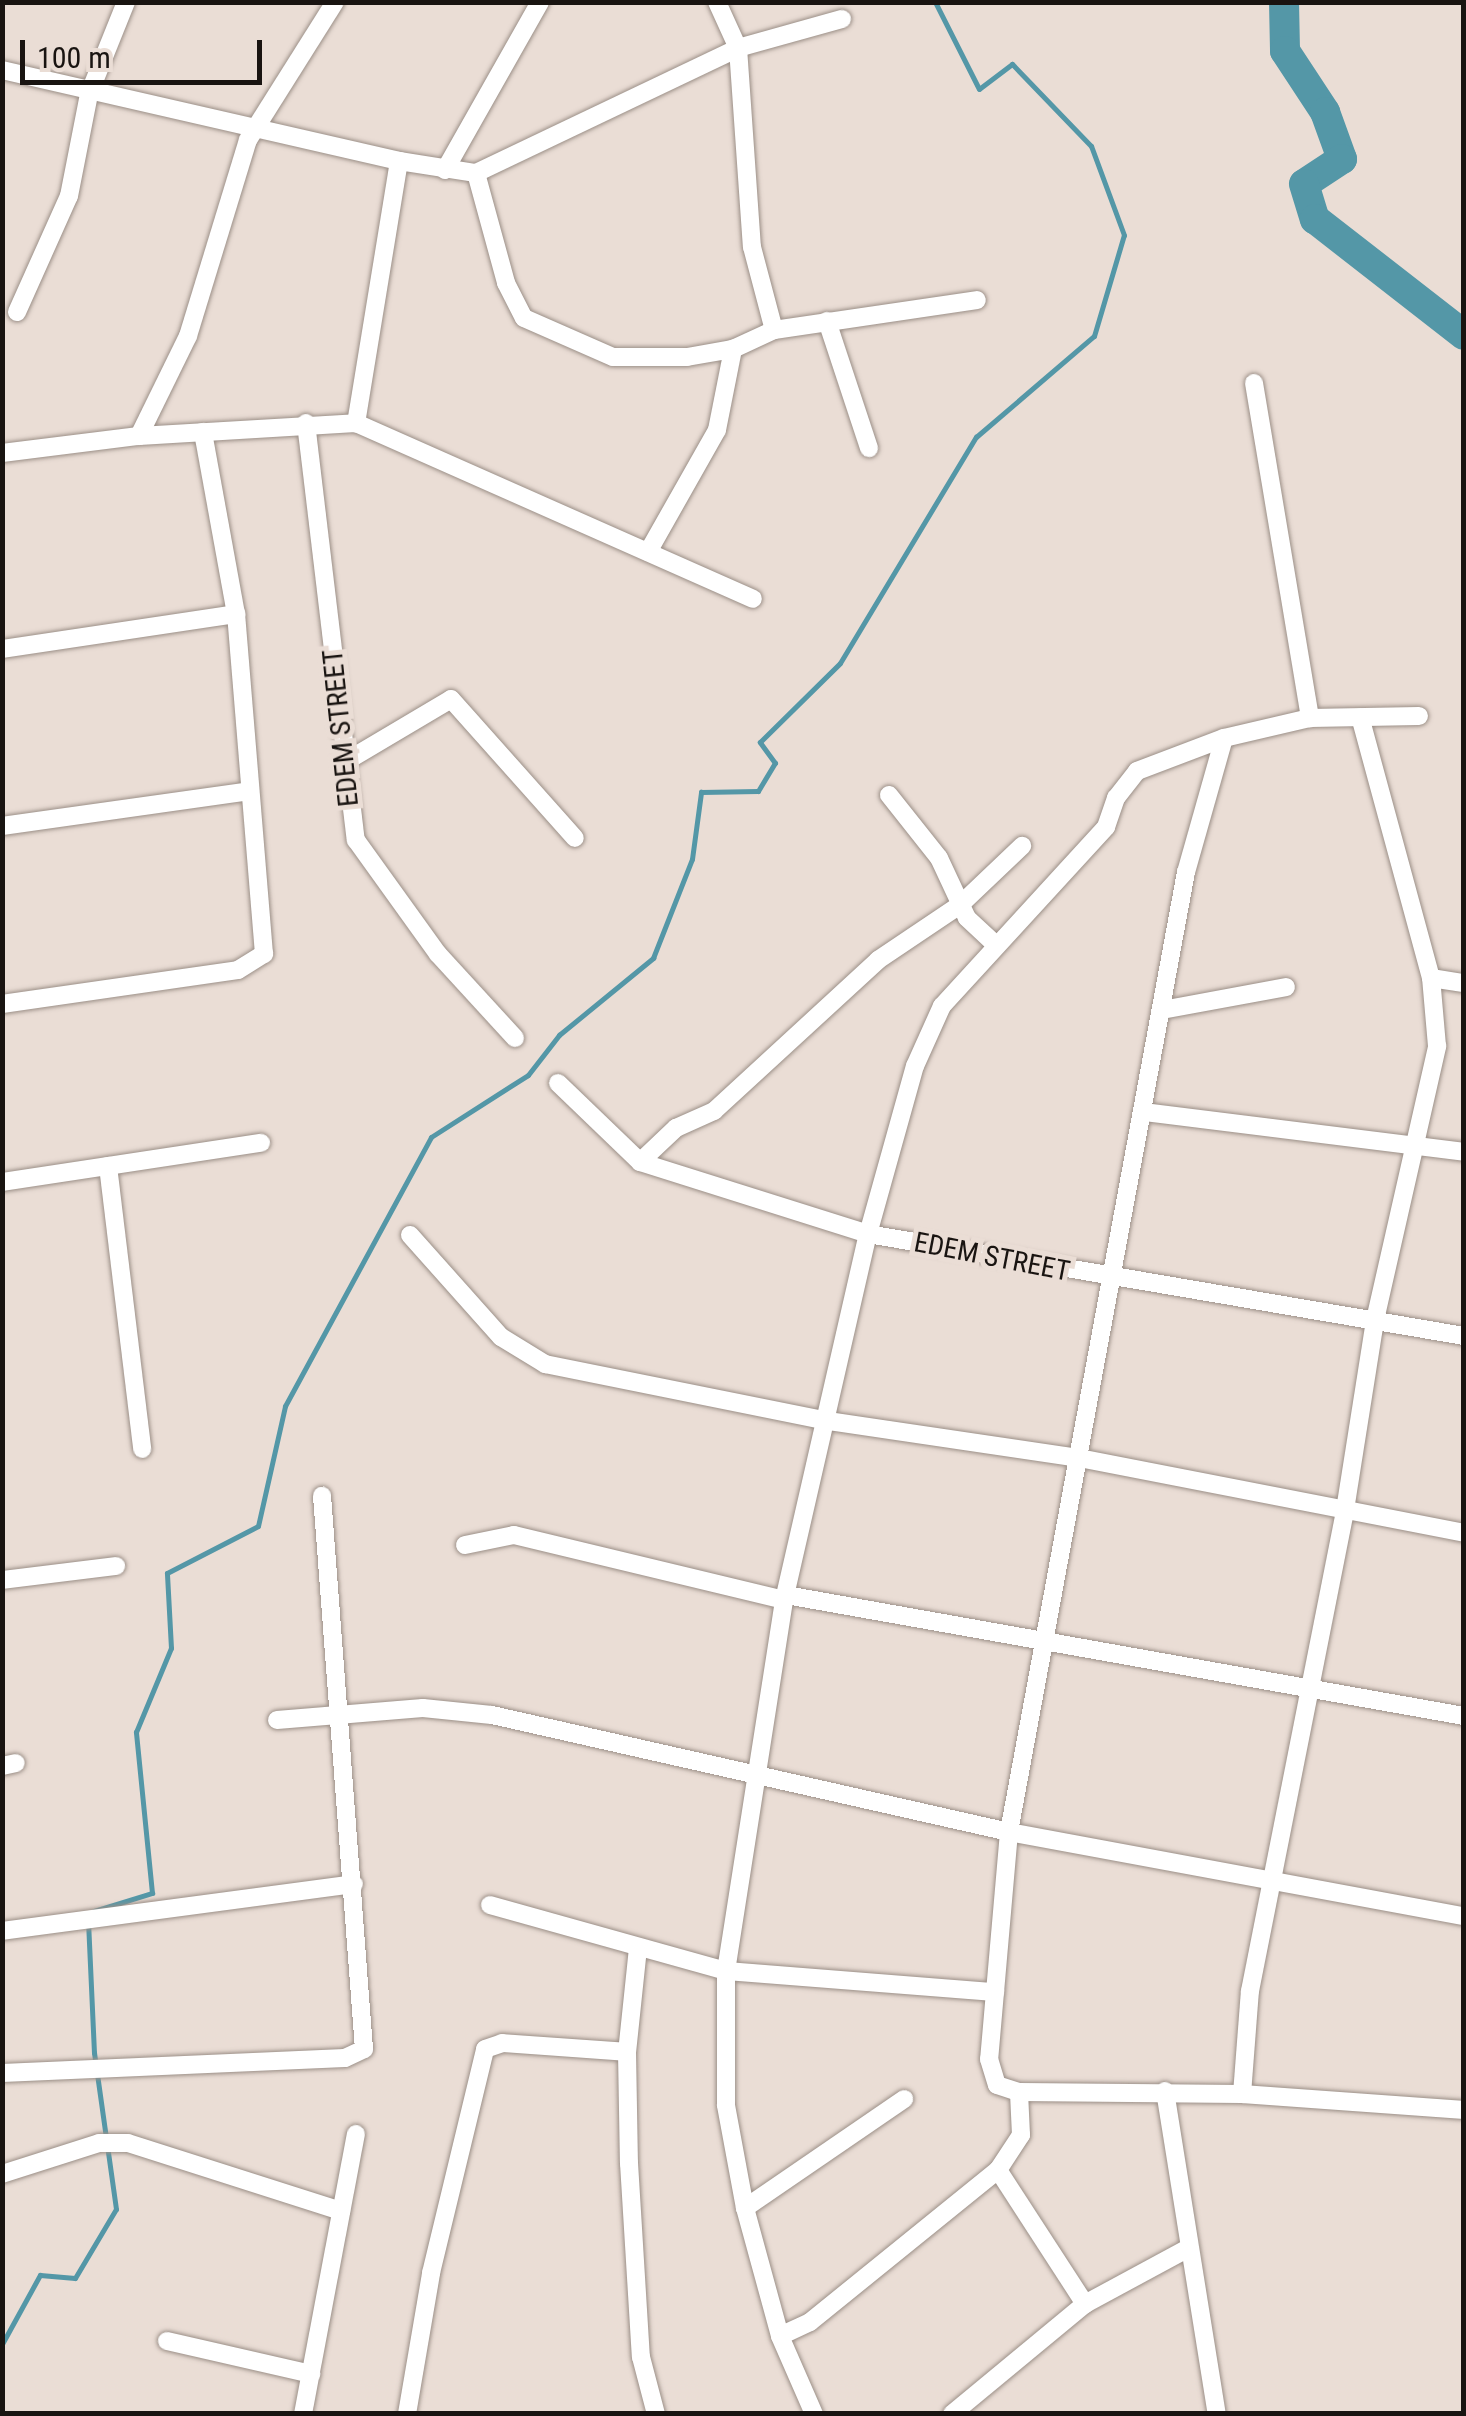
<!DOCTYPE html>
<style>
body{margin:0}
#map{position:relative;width:1466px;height:2416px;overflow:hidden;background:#eaddd5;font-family:"Roboto Condensed",sans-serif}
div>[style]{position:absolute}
.stream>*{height:5px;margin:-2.5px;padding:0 2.5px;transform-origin:2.5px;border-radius:2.5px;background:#5497a7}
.river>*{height:30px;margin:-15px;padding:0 15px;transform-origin:15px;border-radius:15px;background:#5497a7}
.roads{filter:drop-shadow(0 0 2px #9b8f87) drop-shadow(0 0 2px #9b8f87)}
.minor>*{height:18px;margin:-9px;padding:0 9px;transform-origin:9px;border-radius:9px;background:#fff}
span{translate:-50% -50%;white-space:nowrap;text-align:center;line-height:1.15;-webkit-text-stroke:10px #eaddd5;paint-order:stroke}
.street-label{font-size:28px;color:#191411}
.frame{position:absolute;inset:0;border:5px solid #191411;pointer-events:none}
.scale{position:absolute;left:20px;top:40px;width:242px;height:45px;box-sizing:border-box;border:5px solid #191411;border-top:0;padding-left:12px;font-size:30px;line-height:35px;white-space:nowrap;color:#191411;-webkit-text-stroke:8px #eaddd5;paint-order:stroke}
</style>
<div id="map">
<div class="stream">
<i style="left:94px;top:1911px;width:61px;rotate:-17.2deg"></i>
<i style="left:152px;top:1893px;width:162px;rotate:-95.7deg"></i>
<i style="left:136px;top:1732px;width:91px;rotate:-67.4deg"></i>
<i style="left:171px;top:1648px;width:75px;rotate:-93.1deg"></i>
<i style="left:167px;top:1573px;width:102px;rotate:-27.3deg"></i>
<i style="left:258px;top:1526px;width:123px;rotate:-77.3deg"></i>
<i style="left:285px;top:1406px;width:306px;rotate:-61.5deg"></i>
<i style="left:431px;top:1137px;width:115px;rotate:-32.6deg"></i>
<i style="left:528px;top:1075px;width:51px;rotate:-52.2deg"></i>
<i style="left:559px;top:1035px;width:122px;rotate:-39.3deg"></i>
<i style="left:653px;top:958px;width:106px;rotate:-68.5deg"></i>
<i style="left:692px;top:859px;width:68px;rotate:-82.3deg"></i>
<i style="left:701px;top:792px;width:57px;rotate:-1deg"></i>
<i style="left:758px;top:791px;width:33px;rotate:-59deg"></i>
<i style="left:775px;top:763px;width:26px;rotate:-126deg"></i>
<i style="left:760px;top:742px;width:112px;rotate:-44.6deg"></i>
<i style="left:840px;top:663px;width:264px;rotate:-59deg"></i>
<i style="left:976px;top:437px;width:155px;rotate:-40.6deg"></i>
<i style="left:1094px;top:336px;width:105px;rotate:-73.5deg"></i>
<i style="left:1124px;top:235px;width:95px;rotate:-110.3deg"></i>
<i style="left:1091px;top:146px;width:114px;rotate:-133.9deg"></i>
<i style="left:1012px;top:64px;width:41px;rotate:142.9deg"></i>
<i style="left:979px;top:89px;width:97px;rotate:-116.8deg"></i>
<i style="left:2px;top:2344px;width:79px;rotate:-61.2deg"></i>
<i style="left:40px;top:2275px;width:35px;rotate:5deg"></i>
<i style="left:75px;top:2278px;width:80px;rotate:-59.3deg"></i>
<i style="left:116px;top:2209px;width:158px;rotate:-98deg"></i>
<i style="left:94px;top:2053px;width:131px;rotate:-92.6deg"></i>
</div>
<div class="river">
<i style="left:1284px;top:2px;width:49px;rotate:88.8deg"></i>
<i style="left:1285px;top:51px;width:73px;rotate:56.7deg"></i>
<i style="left:1325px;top:112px;width:50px;rotate:70.1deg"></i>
<i style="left:1342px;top:159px;width:45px;rotate:146.7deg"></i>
<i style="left:1304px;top:184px;width:37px;rotate:73deg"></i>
<i style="left:1315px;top:219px;width:189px;rotate:37.9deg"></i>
</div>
<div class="roads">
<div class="minor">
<i style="left:717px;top:2px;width:51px;rotate:65.5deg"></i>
<i style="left:738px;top:48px;width:199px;rotate:86deg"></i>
<i style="left:752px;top:247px;width:86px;rotate:75.2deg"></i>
<i style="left:2px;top:70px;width:407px;rotate:12.9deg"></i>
<i style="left:399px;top:161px;width:266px;rotate:99.3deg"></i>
<i style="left:399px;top:161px;width:78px;rotate:8.9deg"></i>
<i style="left:476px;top:173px;width:114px;rotate:74.7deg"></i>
<i style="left:506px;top:283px;width:39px;rotate:63deg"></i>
<i style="left:524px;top:318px;width:97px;rotate:23.7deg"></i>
<i style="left:613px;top:357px;width:74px"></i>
<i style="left:687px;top:357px;width:47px;rotate:-9.9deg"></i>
<i style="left:733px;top:349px;width:45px;rotate:-24.9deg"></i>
<i style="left:774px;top:330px;width:205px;rotate:-8.4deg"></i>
<i style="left:445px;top:170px;width:193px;rotate:-60.5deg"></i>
<i style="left:476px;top:173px;width:290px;rotate:-25.5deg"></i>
<i style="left:738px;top:48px;width:108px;rotate:-15.6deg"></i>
<i style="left:17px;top:312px;width:127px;rotate:-65.9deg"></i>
<i style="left:69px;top:196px;width:104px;rotate:-78.9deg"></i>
<i style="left:89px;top:94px;width:99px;rotate:-68.1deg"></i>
<i style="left:827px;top:321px;width:134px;rotate:71.7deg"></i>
<i style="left:1254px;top:383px;width:340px;rotate:80.5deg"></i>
<i style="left:306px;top:423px;width:420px;rotate:83.2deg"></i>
<i style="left:356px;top:840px;width:140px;rotate:54.3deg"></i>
<i style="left:438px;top:954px;width:114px;rotate:47.5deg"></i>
<i style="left:139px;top:436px;width:111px;rotate:-63.9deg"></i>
<i style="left:188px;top:336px;width:205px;rotate:-73deg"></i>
<i style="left:248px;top:140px;width:163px;rotate:-57.8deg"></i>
<i style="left:2px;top:453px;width:138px;rotate:-7.1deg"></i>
<i style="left:139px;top:436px;width:217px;rotate:-3.4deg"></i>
<i style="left:356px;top:423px;width:434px;rotate:23.9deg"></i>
<i style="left:648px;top:552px;width:140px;rotate:-60.5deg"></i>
<i style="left:717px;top:430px;width:83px;rotate:-78.8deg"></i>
<i style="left:2px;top:649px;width:237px;rotate:-8.5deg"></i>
<i style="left:1224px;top:738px;width:139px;rotate:105.8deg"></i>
<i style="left:1186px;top:872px;width:976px;rotate:100.45deg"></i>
<i style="left:1009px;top:1832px;width:228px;rotate:95deg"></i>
<i style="left:989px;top:2059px;width:27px;rotate:73deg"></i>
<i style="left:997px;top:2085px;width:23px;rotate:18deg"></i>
<i style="left:1019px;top:2092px;width:223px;rotate:0.5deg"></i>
<i style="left:1242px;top:2094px;width:223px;rotate:4.1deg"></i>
<i style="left:345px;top:762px;width:123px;rotate:-30.7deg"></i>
<i style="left:451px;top:699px;width:186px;rotate:48.3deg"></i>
<i style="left:889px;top:795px;width:80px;rotate:51.6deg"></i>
<i style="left:939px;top:858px;width:66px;rotate:65deg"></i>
<i style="left:967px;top:918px;width:38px;rotate:43deg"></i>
<i style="left:2px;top:826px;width:250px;rotate:-8deg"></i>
<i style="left:1431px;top:978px;width:33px;rotate:9deg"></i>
<i style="left:2px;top:1004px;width:238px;rotate:-8.2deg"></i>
<i style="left:238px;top:970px;width:31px;rotate:-32deg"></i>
<i style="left:264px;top:954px;width:341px;rotate:-94.7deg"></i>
<i style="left:236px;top:614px;width:185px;rotate:-100.3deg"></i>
<i style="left:1162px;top:1010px;width:126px;rotate:-10.5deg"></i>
<i style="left:558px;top:1083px;width:114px;rotate:43.9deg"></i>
<i style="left:640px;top:1162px;width:239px;rotate:17.5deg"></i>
<i style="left:868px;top:1234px;width:605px;rotate:9.71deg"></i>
<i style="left:1144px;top:1112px;width:322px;rotate:7.1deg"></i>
<i style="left:640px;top:1162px;width:50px;rotate:-43.4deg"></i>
<i style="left:676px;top:1128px;width:42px;rotate:-24.1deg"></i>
<i style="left:714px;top:1111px;width:223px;rotate:-42.6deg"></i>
<i style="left:878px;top:960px;width:99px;rotate:-33.9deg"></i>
<i style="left:960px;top:905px;width:86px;rotate:-43.6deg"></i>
<i style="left:108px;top:1166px;width:285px;rotate:83.1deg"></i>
<i style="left:2px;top:1182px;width:262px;rotate:-8.6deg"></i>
<i style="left:410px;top:1235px;width:137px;rotate:48.3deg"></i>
<i style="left:501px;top:1337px;width:52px;rotate:31.5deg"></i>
<i style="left:545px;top:1364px;width:289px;rotate:11.4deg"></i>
<i style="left:828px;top:1421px;width:254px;rotate:8.4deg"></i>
<i style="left:1079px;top:1458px;width:392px;rotate:11deg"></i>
<i style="left:465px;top:1545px;width:50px;rotate:-11.5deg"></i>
<i style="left:514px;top:1535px;width:278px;rotate:13.5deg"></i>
<i style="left:2px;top:1580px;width:115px;rotate:-7deg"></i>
<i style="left:786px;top:1595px;width:689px;rotate:10.12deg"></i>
<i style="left:277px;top:1720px;width:146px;rotate:-4.7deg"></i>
<i style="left:423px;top:1708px;width:69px;rotate:5.8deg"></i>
<i style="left:492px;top:1715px;width:530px;rotate:12.75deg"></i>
<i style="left:1009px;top:1832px;width:463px;rotate:10.5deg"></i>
<i style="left:2px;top:1766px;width:14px;rotate:-12deg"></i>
<i style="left:490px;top:1905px;width:245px;rotate:15.6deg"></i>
<i style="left:726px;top:1971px;width:270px;rotate:4.5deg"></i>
<i style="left:2px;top:1931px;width:355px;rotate:-7.6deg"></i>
<i style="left:638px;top:1948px;width:105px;rotate:96deg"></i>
<i style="left:627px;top:2052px;width:111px;rotate:89deg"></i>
<i style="left:629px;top:2163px;width:194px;rotate:86.5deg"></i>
<i style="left:641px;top:2357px;width:59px;rotate:75.3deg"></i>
<i style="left:2px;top:2073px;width:343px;rotate:-2.5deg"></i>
<i style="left:345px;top:2058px;width:21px;rotate:-25deg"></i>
<i style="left:364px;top:2049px;width:555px;rotate:-94.34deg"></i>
<i style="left:1165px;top:2091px;width:327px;rotate:80.9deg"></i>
<i style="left:1242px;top:2094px;width:103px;rotate:-85.6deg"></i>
<i style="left:1250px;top:1991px;width:490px;rotate:-78.8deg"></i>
<i style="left:1345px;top:1510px;width:192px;rotate:-81deg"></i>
<i style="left:1375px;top:1320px;width:281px;rotate:-77.2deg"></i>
<i style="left:1437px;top:1046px;width:68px;rotate:-95deg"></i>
<i style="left:1431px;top:978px;width:270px;rotate:-105.2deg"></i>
<i style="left:998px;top:2170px;width:160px;rotate:57deg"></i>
<i style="left:2px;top:2174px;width:102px;rotate:-17.7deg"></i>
<i style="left:99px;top:2143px;width:29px"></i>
<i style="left:128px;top:2143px;width:224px;rotate:17.7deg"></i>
<i style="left:745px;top:2208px;width:193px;rotate:-34.4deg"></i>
<i style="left:780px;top:2336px;width:33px;rotate:-25deg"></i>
<i style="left:810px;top:2322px;width:242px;rotate:-39deg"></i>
<i style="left:998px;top:2170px;width:42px;rotate:-56.7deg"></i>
<i style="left:1021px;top:2135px;width:43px;rotate:-92.7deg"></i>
<i style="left:167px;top:2341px;width:148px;rotate:12.9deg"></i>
<i style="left:303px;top:2414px;width:285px;rotate:-79.3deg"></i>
<i style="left:407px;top:2414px;width:143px;rotate:-80.3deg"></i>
<i style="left:431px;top:2273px;width:230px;rotate:-76.4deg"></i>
<i style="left:485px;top:2049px;width:18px;rotate:-19deg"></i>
<i style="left:502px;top:2043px;width:125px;rotate:4.1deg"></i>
<i style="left:814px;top:2414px;width:85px;rotate:-113.6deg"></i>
<i style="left:780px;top:2336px;width:133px;rotate:-105.3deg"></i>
<i style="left:745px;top:2208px;width:105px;rotate:-100.5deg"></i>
<i style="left:726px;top:2105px;width:134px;rotate:-90deg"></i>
<i style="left:726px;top:1971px;width:376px;rotate:-81.1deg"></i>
<i style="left:784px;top:1600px;width:376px;rotate:-77.1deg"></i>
<i style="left:868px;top:1234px;width:174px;rotate:-74.4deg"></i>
<i style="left:915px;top:1066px;width:66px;rotate:-65.8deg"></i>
<i style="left:942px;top:1006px;width:243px;rotate:-47.5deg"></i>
<i style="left:1106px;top:827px;width:31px;rotate:-71deg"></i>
<i style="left:1116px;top:798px;width:34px;rotate:-52deg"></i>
<i style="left:1137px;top:771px;width:93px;rotate:-20.8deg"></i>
<i style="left:1224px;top:738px;width:88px;rotate:-13.1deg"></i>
<i style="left:1310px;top:718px;width:109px;rotate:-1.1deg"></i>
<i style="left:952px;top:2414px;width:173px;rotate:-39.6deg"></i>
<i style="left:1085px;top:2304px;width:114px;rotate:-28.4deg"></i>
</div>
</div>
<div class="street-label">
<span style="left:341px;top:728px;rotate:-96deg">EDEM STREET</span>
<span style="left:992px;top:1257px;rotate:11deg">EDEM STREET</span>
</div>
<div class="frame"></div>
<div class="scale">100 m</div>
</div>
